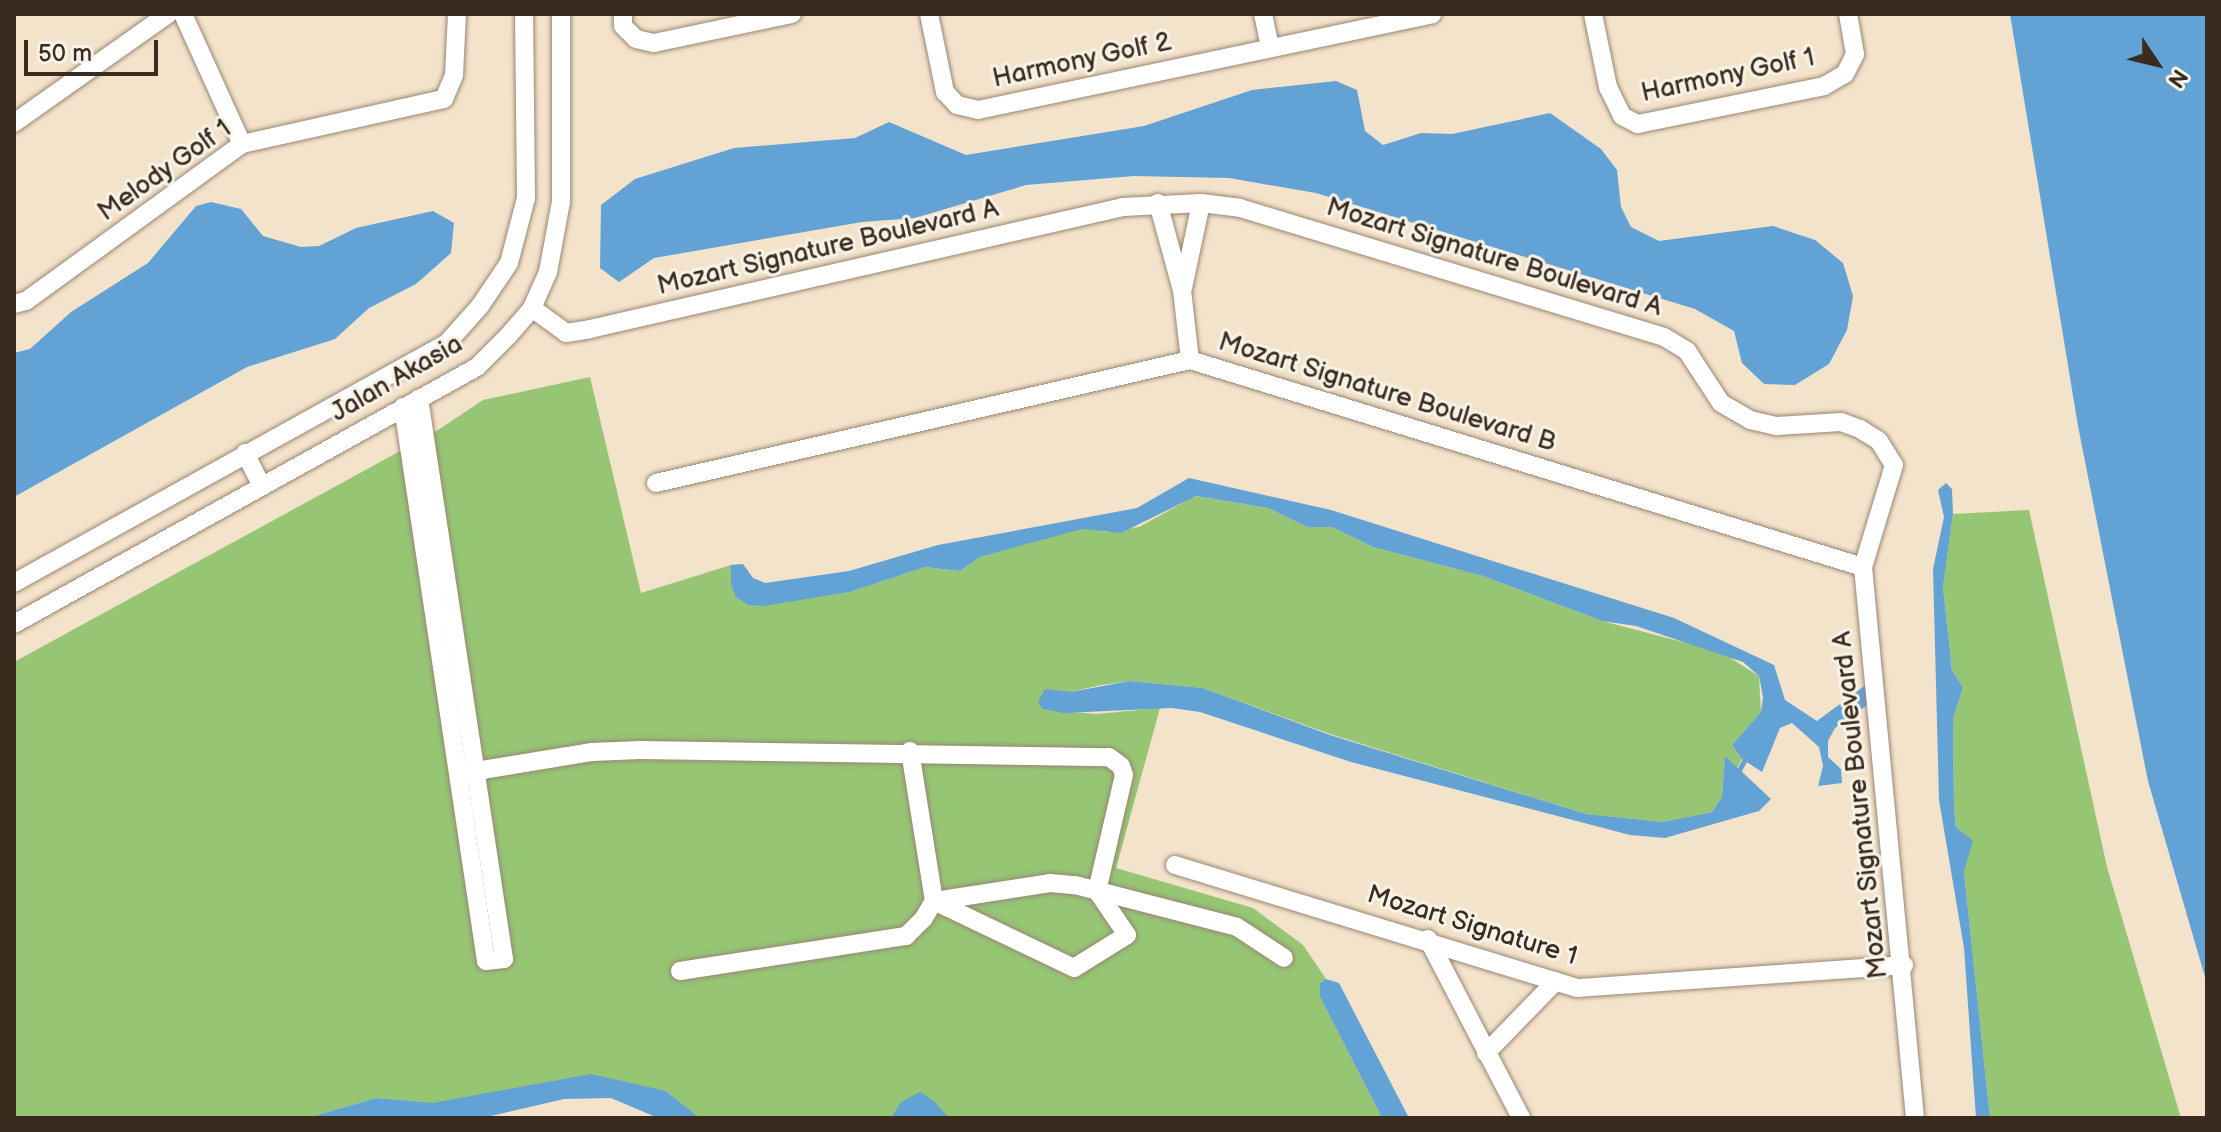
<!DOCTYPE html>
<style>
body{margin:0}
#map{position:relative;width:2221px;height:1132px;overflow:hidden;background:#f4e3cb;font-family:"Balsamiq Sans",sans-serif}
div>[style]{position:absolute}
.green>*{inset:0;background:#96c574}
.water>*{inset:0;background:#62a2d5}
.stream>*{height:5px;margin:-2.5px;padding:0 2.5px;transform-origin:2.5px;border-radius:2.5px;background:#62a2d5}
.roads{filter:drop-shadow(0 0 2px #988674) drop-shadow(0 0 2px #988674)}
.minor>*{height:18px;margin:-9px;padding:0 9px;transform-origin:9px;border-radius:9px;background:#fff}
span{translate:-50% -50%;white-space:nowrap;text-align:center;line-height:1.15;-webkit-text-stroke:6px #f7f3e8;paint-order:stroke}
.street-label{font-size:26px;color:#3b2a1e}
.frame{position:absolute;inset:0;border:16px solid #3b2a1e;pointer-events:none}
.north{position:absolute;left:2117px;top:24px;width:80px;height:80px;-webkit-text-stroke:6px #f7f3e8;paint-order:stroke;rotate:125deg;font-size:22px;font-weight:700;line-height:32px;text-align:center;color:#3b2a1e}
.north::after{content:'';display:block;margin:auto;width:28px;height:36px;background:#3b2a1e;clip-path:polygon(50% 0,100% 100%,50% 72%,0 100%)}
.scale{position:absolute;left:24px;top:40px;width:134px;height:36px;box-sizing:border-box;border:4px solid #3b2a1e;border-top:0;padding-left:10px;font-size:24px;line-height:28px;white-space:nowrap;color:#3b2a1e;-webkit-text-stroke:6px #f7f3e8;paint-order:stroke}
</style>
<div id="map">
<div class="green">
<i style="clip-path:polygon(590px 377px,641px 593px,731px 565px,731px 584px,811px 598px,850px 592px,925px 567px,960px 571px,980px 557px,1082px 528px,1106px 532px,1139px 527px,1195px 496px,1268px 508px,1307px 527px,1332px 527px,1373px 547px,1483px 576px,1602px 621px,1721px 652px,1759px 676px,1761px 712px,1732px 745px,1742px 759px,1737px 768px,1725px 757px,1722px 797px,1712px 812px,1663px 822px,1586px 814px,1330px 734px,1203px 688px,1129px 681px,1101px 685px,1071px 692px,1043px 709px,1096px 714px,1160px 708px,1116px 868px,1253px 908px,1303px 945px,1326px 979px,1320px 983px,1320px 997px,1382px 1118px,700px 1118px,666px 1091px,433px 1104px,376px 1098px,307px 1118px,14px 1118px,14px 662px,435px 432px,483px 400px)"></i>
<i style="clip-path:polygon(2029px 510px,2107px 867px,2181px 1118px,1990px 1118px,1964px 872px,1972px 841px,1956px 827px,1954px 808px,1953px 718px,1963px 688px,1952px 670px,1943px 587px,1953px 514px)"></i>
</div>
<div class="water">
<i style="clip-path:polygon(2010px 14px,2207px 14px,2207px 984px,2148px 781px,2078px 426px)"></i>
<i style="clip-path:polygon(1336px 81px,1357px 90px,1365px 131px,1383px 145px,1421px 133px,1452px 134px,1550px 113px,1601px 149px,1617px 170px,1621px 207px,1631px 227px,1659px 241px,1773px 226px,1815px 240px,1843px 263px,1853px 296px,1847px 330px,1829px 364px,1795px 385px,1764px 384px,1742px 363px,1734px 331px,1695px 309px,1316px 193px,1229px 178px,1134px 176px,1026px 185px,915px 218px,862px 222px,654px 258px,619px 282px,600px 268px,601px 205px,635px 179px,734px 148px,855px 138px,889px 122px,966px 155px,1144px 126px,1252px 90px)"></i>
<i style="clip-path:polygon(211px 202px,241px 209px,263px 236px,301px 247px,319px 246px,356px 228px,433px 211px,454px 223px,451px 253px,416px 284px,369px 308px,335px 339px,247px 367px,14px 497px,14px 353px,30px 349px,71px 312px,148px 263px,196px 206px)"></i>
<i style="clip-path:polygon(1189px 478px,1331px 510px,1674px 618px,1774px 665px,1785px 700px,1817px 721px,1867px 684px,1874px 700px,1835px 728px,1828px 741px,1828px 757px,1841px 769px,1842px 783px,1818px 786px,1823px 766px,1819px 747px,1792px 723px,1780px 728px,1762px 772px,1742px 759px,1732px 745px,1761px 712px,1763px 697px,1759px 676px,1743px 662px,1636px 626px,1602px 621px,1483px 576px,1373px 547px,1332px 527px,1307px 527px,1268px 508px,1196px 496px,1121px 533px,1082px 529px,980px 557px,960px 571px,925px 567px,850px 592px,763px 606px,748px 605px,736px 597px,731px 584px,731px 565px,743px 564px,753px 578px,765px 583px,849px 571px,938px 545px,1137px 508px)"></i>
<i style="clip-path:polygon(1946px 483px,1952px 489px,1953px 514px,1943px 587px,1952px 670px,1963px 688px,1953px 718px,1954px 808px,1956px 827px,1973px 841px,1964px 872px,1990px 1118px,1976px 1118px,1964px 948px,1939px 800px,1933px 569px,1944px 517px,1938px 490px)"></i>
<i style="clip-path:polygon(1129px 681px,1203px 688px,1330px 735px,1586px 814px,1663px 822px,1712px 812px,1722px 797px,1725px 756px,1771px 799px,1759px 811px,1665px 838px,1630px 835px,1351px 762px,1200px 712px,1172px 708px,1064px 713px,1043px 709px,1038px 702px,1045px 689px,1071px 692px)"></i>
<i style="clip-path:polygon(1326px 979px,1339px 983px,1409px 1118px,1382px 1118px,1320px 997px,1320px 983px)"></i>
<i style="clip-path:polygon(591px 1074px,666px 1091px,700px 1118px,658px 1118px,611px 1098px,564px 1099px,482px 1118px,307px 1118px,376px 1098px,433px 1103px)"></i>
<i style="clip-path:polygon(920px 1092px,934px 1101px,949px 1118px,891px 1118px,901px 1102px)"></i>
</div>
<div class="stream">
<i style="left:1739px;top:770px;width:10px;rotate:-61deg"></i>
</div>
<div class="roads">
<div class="minor">
<i style="left:183px;top:14px;width:143px;rotate:65.6deg"></i>
<i style="left:623px;top:14px;width:12px;rotate:90deg"></i>
<i style="left:623px;top:26px;width:18px;rotate:45deg"></i>
<i style="left:636px;top:39px;width:18px;rotate:13deg"></i>
<i style="left:654px;top:43px;width:141px;rotate:-11.9deg"></i>
<i style="left:929px;top:14px;width:80px;rotate:78.4deg"></i>
<i style="left:945px;top:92px;width:18px;rotate:47deg"></i>
<i style="left:957px;top:105px;width:22px;rotate:13deg"></i>
<i style="left:978px;top:110px;width:464px;rotate:-11.9deg"></i>
<i style="left:1263px;top:14px;width:34px;rotate:78deg"></i>
<i style="left:1593px;top:14px;width:75px;rotate:78.4deg"></i>
<i style="left:1608px;top:87px;width:32px;rotate:64deg"></i>
<i style="left:1622px;top:116px;width:18px;rotate:27deg"></i>
<i style="left:1638px;top:124px;width:190px;rotate:-11.5deg"></i>
<i style="left:1824px;top:86px;width:24px;rotate:-30deg"></i>
<i style="left:1845px;top:74px;width:22px;rotate:-63deg"></i>
<i style="left:1855px;top:54px;width:41px;rotate:-99.9deg"></i>
<i style="left:14px;top:123px;width:189px;rotate:-35.3deg"></i>
<i style="left:1158px;top:203px;width:90px;rotate:74.6deg"></i>
<i style="left:1182px;top:290px;width:70px;rotate:83.5deg"></i>
<i style="left:1183px;top:288px;width:87px;rotate:-78deg"></i>
<i style="left:14px;top:304px;width:12px;rotate:-14deg"></i>
<i style="left:26px;top:301px;width:267px;rotate:-36deg"></i>
<i style="left:242px;top:144px;width:207px;rotate:-12.6deg"></i>
<i style="left:444px;top:99px;width:26px;rotate:-67deg"></i>
<i style="left:454px;top:75px;width:61px;rotate:-87.2deg"></i>
<i style="left:532px;top:308px;width:42px;rotate:36.3deg"></i>
<i style="left:566px;top:333px;width:24px;rotate:-9deg"></i>
<i style="left:590px;top:329px;width:547px;rotate:-12.89deg"></i>
<i style="left:1123px;top:207px;width:78px;rotate:-2.9deg"></i>
<i style="left:1201px;top:203px;width:39px;rotate:7deg"></i>
<i style="left:1240px;top:208px;width:443px;rotate:16.9deg"></i>
<i style="left:1664px;top:337px;width:27px;rotate:31deg"></i>
<i style="left:1687px;top:351px;width:62px;rotate:56.8deg"></i>
<i style="left:1721px;top:403px;width:34px;rotate:30deg"></i>
<i style="left:1750px;top:420px;width:28px;rotate:13deg"></i>
<i style="left:1777px;top:426px;width:64px;rotate:-3.6deg"></i>
<i style="left:1841px;top:422px;width:20px;rotate:20deg"></i>
<i style="left:1860px;top:429px;width:22px;rotate:32deg"></i>
<i style="left:1879px;top:441px;width:28px;rotate:58deg"></i>
<i style="left:1894px;top:465px;width:107px;rotate:106.9deg"></i>
<i style="left:1863px;top:567px;width:553px;rotate:84.61deg"></i>
<i style="left:403px;top:407px;width:560px;rotate:81.48deg"></i>
<i style="left:486px;top:961px;width:18px;rotate:-6deg"></i>
<i style="left:504px;top:959px;width:567px;rotate:-98.62deg"></i>
<i style="left:245px;top:453px;width:37px;rotate:63deg"></i>
<i style="left:656px;top:483px;width:548px;rotate:-12.97deg"></i>
<i style="left:1190px;top:360px;width:704px;rotate:17.1deg"></i>
<i style="left:14px;top:583px;width:495px;rotate:-29deg"></i>
<i style="left:447px;top:343px;width:50px;rotate:-48.3deg"></i>
<i style="left:480px;top:306px;width:52px;rotate:-56deg"></i>
<i style="left:509px;top:263px;width:67px;rotate:-75.3deg"></i>
<i style="left:526px;top:198px;width:184px;rotate:-90.6deg"></i>
<i style="left:14px;top:624px;width:530px;rotate:-29.03deg"></i>
<i style="left:477px;top:367px;width:44px;rotate:-45deg"></i>
<i style="left:508px;top:336px;width:37px;rotate:-49deg"></i>
<i style="left:532px;top:308px;width:39px;rotate:-66deg"></i>
<i style="left:548px;top:272px;width:71px;rotate:-79.5deg"></i>
<i style="left:561px;top:202px;width:188px;rotate:-90deg"></i>
<i style="left:464px;top:773px;width:130px;rotate:-9.3deg"></i>
<i style="left:592px;top:752px;width:48px;rotate:-2.4deg"></i>
<i style="left:640px;top:750px;width:469px;rotate:0.9deg"></i>
<i style="left:1109px;top:757px;width:15px;rotate:37deg"></i>
<i style="left:1121px;top:766px;width:9px;rotate:72deg"></i>
<i style="left:1124px;top:775px;width:119px;rotate:103.1deg"></i>
<i style="left:1097px;top:891px;width:53px;rotate:55.7deg"></i>
<i style="left:1127px;top:935px;width:62px;rotate:148.1deg"></i>
<i style="left:1074px;top:968px;width:155px;rotate:-154.4deg"></i>
<i style="left:1175px;top:865px;width:421px;rotate:17deg"></i>
<i style="left:1578px;top:988px;width:327px;rotate:-4deg"></i>
<i style="left:935px;top:901px;width:116px;rotate:-8.9deg"></i>
<i style="left:1050px;top:883px;width:25px;rotate:5deg"></i>
<i style="left:1075px;top:885px;width:167px;rotate:14.5deg"></i>
<i style="left:1237px;top:927px;width:56px;rotate:33.4deg"></i>
<i style="left:1428px;top:939px;width:202px;rotate:62.5deg"></i>
<i style="left:680px;top:971px;width:229px;rotate:-8.8deg"></i>
<i style="left:906px;top:936px;width:25px;rotate:-45deg"></i>
<i style="left:924px;top:918px;width:20px;rotate:-60deg"></i>
<i style="left:934px;top:901px;width:152px;rotate:-99.1deg"></i>
<i style="left:1486px;top:1053px;width:100px;rotate:-45.8deg"></i>
</div>
</div>
<div class="street-label">
<span style="left:1082px;top:61px;rotate:-12deg">Harmony Golf 2</span>
<span style="left:1728px;top:76px;rotate:-12deg">Harmony Golf 1</span>
<span style="left:165px;top:171px;rotate:-35deg">Melody Golf 1</span>
<span style="left:828px;top:248px;rotate:-13deg">Mozart Signature Boulevard A</span>
<span style="left:1494px;top:258px;rotate:17deg">Mozart Signature Boulevard A</span>
<span style="left:397px;top:379px;rotate:-30deg">Jalan Akasia</span>
<span style="left:1387px;top:393px;rotate:17deg">Mozart Signature Boulevard B</span>
<span style="left:1861px;top:805px;rotate:-96deg">Mozart Signature Boulevard A</span>
<span style="left:1472px;top:926px;rotate:17deg">Mozart Signature 1</span>
</div>
<div class="frame"></div>
<div class="north">N</div>
<div class="scale">50 m</div>
</div>
